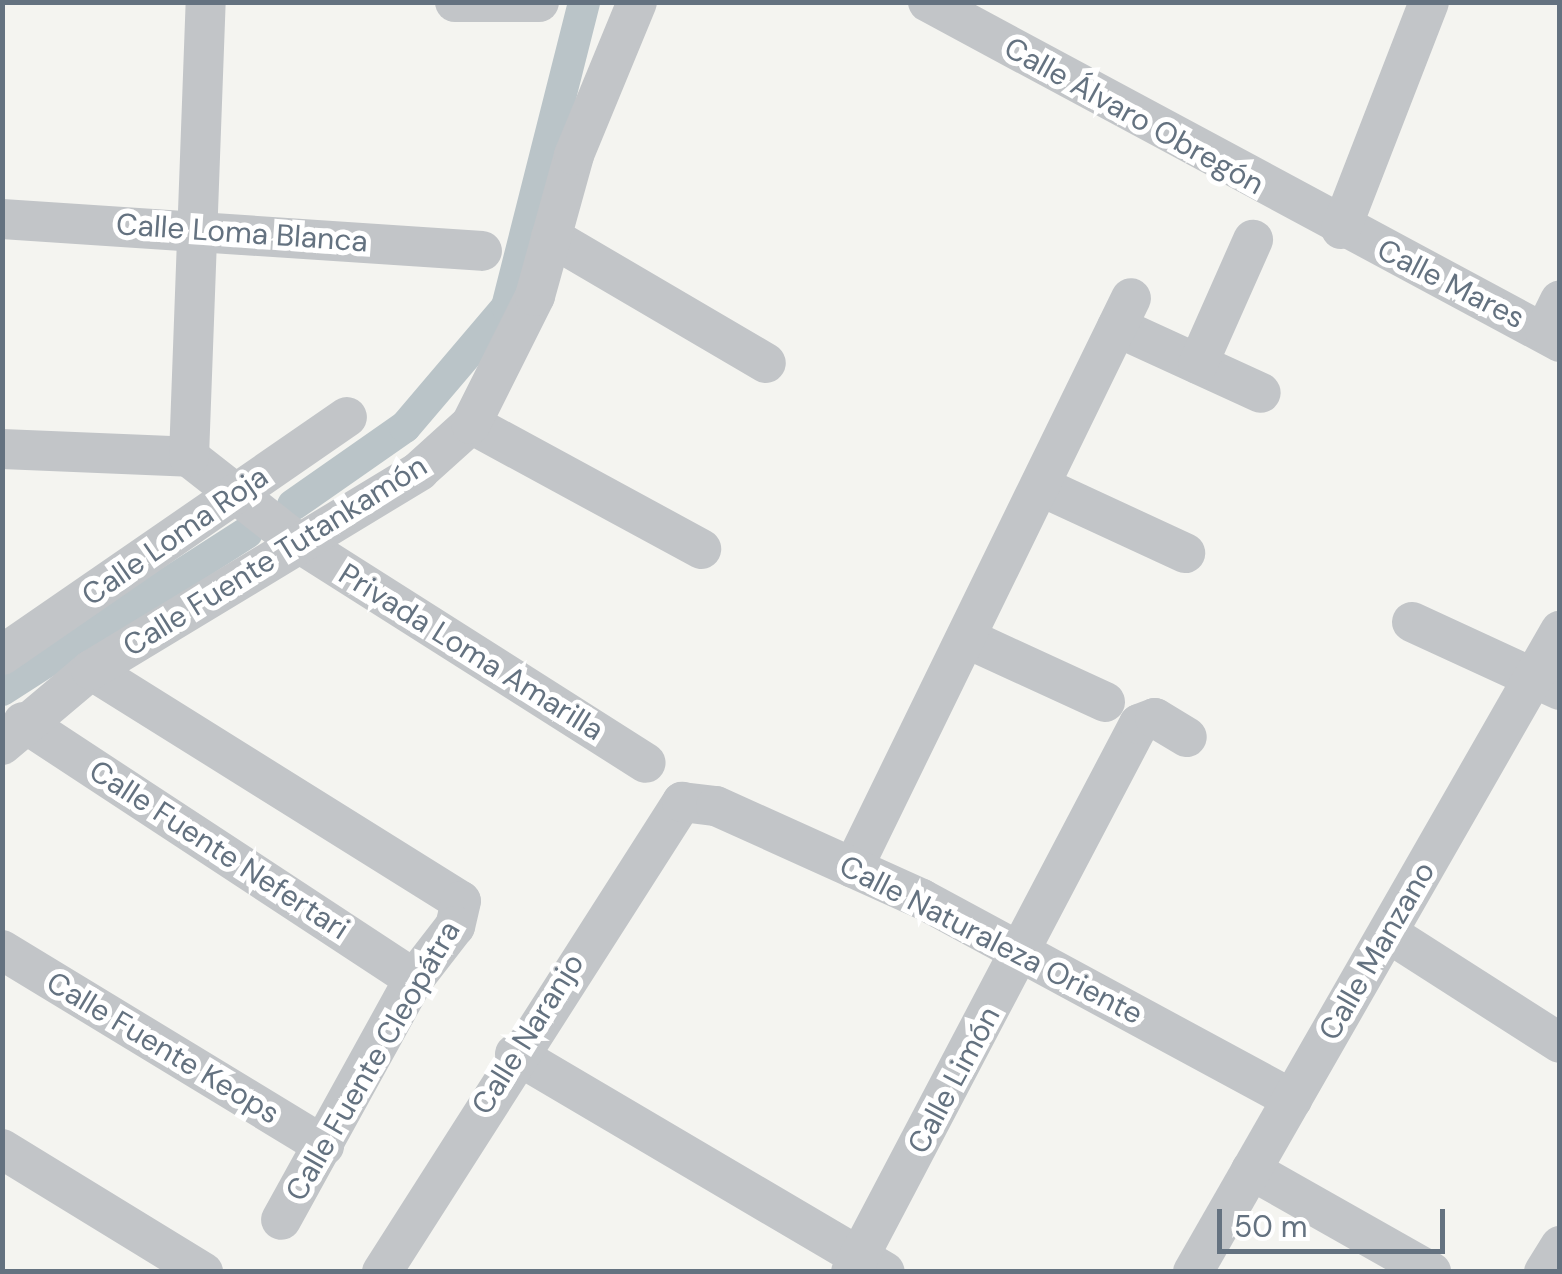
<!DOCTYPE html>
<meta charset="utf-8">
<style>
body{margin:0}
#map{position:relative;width:1562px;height:1274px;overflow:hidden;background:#f4f4f0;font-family:"DM Sans",sans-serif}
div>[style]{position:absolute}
.canal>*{height:32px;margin:-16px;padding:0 16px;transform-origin:16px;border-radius:16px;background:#bac4c8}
.minor>*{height:40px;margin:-20px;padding:0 20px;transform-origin:20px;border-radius:20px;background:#c2c5c8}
span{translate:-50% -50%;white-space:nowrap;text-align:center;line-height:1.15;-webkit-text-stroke:10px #fff;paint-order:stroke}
.street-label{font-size:30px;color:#647280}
.frame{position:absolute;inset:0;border:5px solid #647280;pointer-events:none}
.scale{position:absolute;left:1217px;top:1209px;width:228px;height:45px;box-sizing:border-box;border:5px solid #647280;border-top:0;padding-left:12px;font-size:30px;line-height:35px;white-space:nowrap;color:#647280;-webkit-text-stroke:8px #fff;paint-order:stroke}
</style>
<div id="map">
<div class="canal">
<i style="left:293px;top:505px;width:136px;rotate:-34.9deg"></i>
<i style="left:405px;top:427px;width:157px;rotate:-49.6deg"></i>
<i style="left:507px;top:307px;width:315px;rotate:-75.8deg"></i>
<i style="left:2px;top:690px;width:291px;rotate:-32.7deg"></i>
</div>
<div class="minor">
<i style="left:455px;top:2px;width:84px"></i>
<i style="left:928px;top:2px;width:718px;rotate:28.28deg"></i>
<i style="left:2px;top:219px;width:481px;rotate:3.8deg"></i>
<i style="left:1341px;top:229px;width:243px;rotate:-68.8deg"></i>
<i style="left:551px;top:237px;width:249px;rotate:30.4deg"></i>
<i style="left:1117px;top:327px;width:158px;rotate:24.6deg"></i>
<i style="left:1545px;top:331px;width:34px;rotate:-64deg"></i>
<i style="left:1198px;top:364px;width:136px;rotate:-66.1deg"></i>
<i style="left:471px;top:424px;width:262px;rotate:28.5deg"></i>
<i style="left:2px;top:449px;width:187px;rotate:2.4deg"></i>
<i style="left:189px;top:457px;width:136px;rotate:38.1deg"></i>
<i style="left:296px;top:541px;width:414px;rotate:32.4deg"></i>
<i style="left:189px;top:457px;width:455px;rotate:-87.9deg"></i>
<i style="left:1040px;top:486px;width:160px;rotate:24.8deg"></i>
<i style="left:1412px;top:622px;width:163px;rotate:24.7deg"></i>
<i style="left:966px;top:638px;width:153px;rotate:24.7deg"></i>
<i style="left:2px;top:655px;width:419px;rotate:-34.6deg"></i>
<i style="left:91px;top:670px;width:436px;rotate:32deg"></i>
<i style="left:461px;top:901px;width:26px;rotate:103deg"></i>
<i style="left:455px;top:926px;width:67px;rotate:127.7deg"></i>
<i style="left:414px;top:979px;width:275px;rotate:118.9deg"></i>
<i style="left:23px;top:722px;width:468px;rotate:33.3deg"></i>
<i style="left:2px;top:745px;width:116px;rotate:-40.1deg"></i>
<i style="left:91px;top:670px;width:384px;rotate:-31.2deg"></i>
<i style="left:419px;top:471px;width:70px;rotate:-42.1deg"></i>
<i style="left:471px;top:424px;width:143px;rotate:-63.4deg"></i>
<i style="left:535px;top:296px;width:146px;rotate:-74.5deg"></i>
<i style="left:574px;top:155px;width:165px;rotate:-67.6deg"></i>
<i style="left:853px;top:868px;width:634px;rotate:-64deg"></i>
<i style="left:1388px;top:933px;width:204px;rotate:32.6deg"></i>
<i style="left:2px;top:950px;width:377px;rotate:31.3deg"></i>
<i style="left:515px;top:1054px;width:429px;rotate:30.5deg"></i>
<i style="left:2px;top:1149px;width:236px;rotate:31.5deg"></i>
<i style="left:1251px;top:1170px;width:207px;rotate:29.5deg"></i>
<i style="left:382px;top:1272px;width:558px;rotate:-57.45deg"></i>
<i style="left:682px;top:802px;width:34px;rotate:7deg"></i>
<i style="left:716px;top:806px;width:226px;rotate:24.3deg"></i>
<i style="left:922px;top:899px;width:421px;rotate:28.4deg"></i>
<i style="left:851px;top:1272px;width:619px;rotate:-62.28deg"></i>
<i style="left:1139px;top:724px;width:17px;rotate:-21deg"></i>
<i style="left:1155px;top:718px;width:37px;rotate:31deg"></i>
<i style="left:1193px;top:1272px;width:739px;rotate:-60.21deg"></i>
<i style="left:1544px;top:1272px;width:31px;rotate:-58deg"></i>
</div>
<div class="street-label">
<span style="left:1134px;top:116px;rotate:29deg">Calle Álvaro Obregón</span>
<span style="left:242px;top:233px;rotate:4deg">Calle Loma Blanca</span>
<span style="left:1451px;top:284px;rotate:27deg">Calle Mares</span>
<span style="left:175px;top:536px;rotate:-35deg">Calle Loma Roja</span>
<span style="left:275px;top:556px;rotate:-32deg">Calle Fuente Tutankamón</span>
<span style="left:471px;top:652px;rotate:32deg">Privada Loma Amarilla</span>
<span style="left:219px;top:850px;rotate:33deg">Calle Fuente Nefertari</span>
<span style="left:991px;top:940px;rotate:27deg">Calle Naturaleza Oriente</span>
<span style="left:1377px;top:951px;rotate:-60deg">Calle Manzano</span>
<span style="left:528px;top:1034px;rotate:-58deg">Calle Naranjo</span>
<span style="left:163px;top:1048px;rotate:31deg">Calle Fuente Keops</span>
<span style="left:373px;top:1061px;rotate:-60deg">Calle Fuente Cleopátra</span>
<span style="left:954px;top:1080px;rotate:-62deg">Calle Limón</span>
</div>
<div class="frame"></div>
<div class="scale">50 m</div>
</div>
